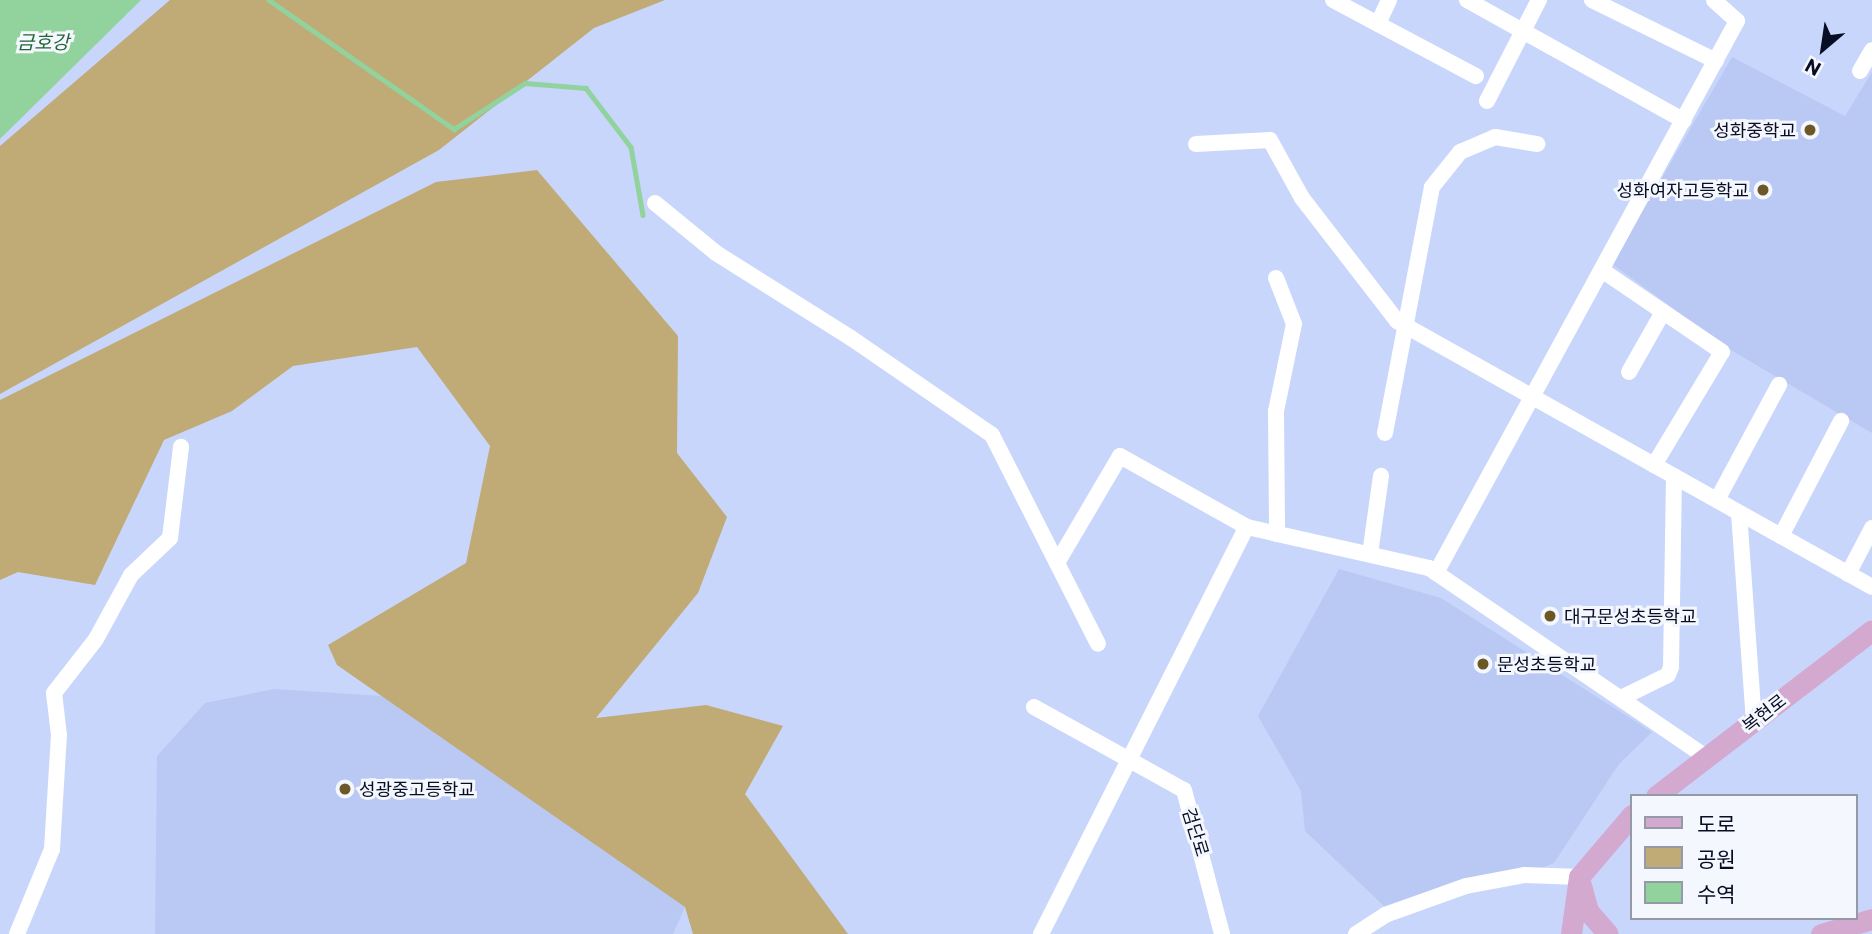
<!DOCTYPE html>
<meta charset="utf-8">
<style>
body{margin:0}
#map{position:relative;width:1872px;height:934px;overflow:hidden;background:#c8d6fc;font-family:Commissioner,"Noto Sans KR",sans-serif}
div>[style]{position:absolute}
.built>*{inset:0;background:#bac9f3}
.green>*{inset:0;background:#c0ab76}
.water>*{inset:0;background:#91d29d}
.stream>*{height:4.5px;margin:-2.25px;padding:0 2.25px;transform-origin:2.25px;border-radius:2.25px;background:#91d29d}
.minor>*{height:16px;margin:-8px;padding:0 8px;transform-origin:8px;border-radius:8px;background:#fff}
.major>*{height:21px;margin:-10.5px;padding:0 10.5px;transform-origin:10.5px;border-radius:10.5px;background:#d3a9d0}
.dots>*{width:19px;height:19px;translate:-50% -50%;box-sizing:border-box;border:4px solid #f5f7fe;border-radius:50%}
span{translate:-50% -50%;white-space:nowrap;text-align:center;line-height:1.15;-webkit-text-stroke:6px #f5f7fe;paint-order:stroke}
.poi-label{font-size:18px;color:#070d23}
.right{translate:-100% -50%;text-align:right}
.left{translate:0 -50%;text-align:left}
.street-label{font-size:18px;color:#070d23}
.water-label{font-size:19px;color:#226534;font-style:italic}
.legend{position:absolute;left:1630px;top:794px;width:228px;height:126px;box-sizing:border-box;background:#f5f7fe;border:2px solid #9699a6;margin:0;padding:9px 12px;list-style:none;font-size:21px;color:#070d23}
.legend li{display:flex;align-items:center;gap:14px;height:35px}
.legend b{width:35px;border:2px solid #9699a6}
.north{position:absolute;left:1788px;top:14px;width:70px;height:70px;-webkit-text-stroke:5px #f5f7fe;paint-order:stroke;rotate:209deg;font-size:19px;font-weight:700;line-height:28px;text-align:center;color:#070d23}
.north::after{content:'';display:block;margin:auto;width:24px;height:32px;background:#070d23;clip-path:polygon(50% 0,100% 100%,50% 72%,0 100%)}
</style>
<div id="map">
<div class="built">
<i style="clip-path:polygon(1732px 57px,1845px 116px,1872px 72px,1872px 433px,1729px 349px,1612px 264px)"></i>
<i style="clip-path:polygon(1339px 569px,1441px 598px,1652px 732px,1619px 764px,1554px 863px,1532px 872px,1455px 883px,1384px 906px,1305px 831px,1301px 791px,1258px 716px)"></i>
<i style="clip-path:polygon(274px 689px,415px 698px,685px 907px,673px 934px,155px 934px,157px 756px,205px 703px)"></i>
</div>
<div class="green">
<i style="clip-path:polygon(170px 0,665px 0,594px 28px,439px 150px,0 394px,0 146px)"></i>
<i style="clip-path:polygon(537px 170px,678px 336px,677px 453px,727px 517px,698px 593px,596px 718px,706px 705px,783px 726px,745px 794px,848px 934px,693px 934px,685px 907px,337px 665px,328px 645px,466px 563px,490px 446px,417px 347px,293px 366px,232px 411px,164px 440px,95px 585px,18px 572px,0 580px,0 400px,436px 182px)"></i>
</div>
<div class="water">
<i style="clip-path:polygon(0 0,141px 0,0 139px)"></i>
</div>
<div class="stream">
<i style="left:269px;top:0;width:226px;rotate:34.9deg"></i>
<i style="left:454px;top:129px;width:85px;rotate:-32.9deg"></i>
<i style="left:525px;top:83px;width:61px;rotate:4.7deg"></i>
<i style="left:586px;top:88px;width:74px;rotate:52.7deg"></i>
<i style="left:631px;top:147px;width:69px;rotate:80deg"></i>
</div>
<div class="minor">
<i style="left:1333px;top:0;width:51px;rotate:28.1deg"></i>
<i style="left:1389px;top:0;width:26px;rotate:115deg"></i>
<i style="left:1378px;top:24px;width:111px;rotate:28deg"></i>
<i style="left:1467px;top:0;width:248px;rotate:29.1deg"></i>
<i style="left:1592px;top:0;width:138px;rotate:26.2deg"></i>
<i style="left:1860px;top:71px;width:24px;rotate:-60deg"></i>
<i style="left:1487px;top:101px;width:114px;rotate:-62.8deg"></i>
<i style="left:1196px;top:144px;width:74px;rotate:-3.1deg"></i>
<i style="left:1270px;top:140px;width:66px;rotate:61.1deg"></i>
<i style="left:1302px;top:198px;width:155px;rotate:52.3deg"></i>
<i style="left:1397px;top:321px;width:544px;rotate:29.25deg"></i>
<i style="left:655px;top:203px;width:79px;rotate:39.3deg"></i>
<i style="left:716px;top:253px;width:160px;rotate:32.2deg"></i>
<i style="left:851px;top:338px;width:171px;rotate:34.5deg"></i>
<i style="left:992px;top:435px;width:234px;rotate:63.1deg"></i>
<i style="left:1603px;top:271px;width:144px;rotate:34.2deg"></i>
<i style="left:1722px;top:352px;width:132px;rotate:121deg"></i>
<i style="left:1276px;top:278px;width:49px;rotate:68.6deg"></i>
<i style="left:1294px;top:324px;width:89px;rotate:101.7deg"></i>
<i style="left:1276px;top:411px;width:123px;rotate:89.5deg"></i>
<i style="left:1629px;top:372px;width:69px;rotate:-60.5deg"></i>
<i style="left:1385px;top:433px;width:250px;rotate:-79.2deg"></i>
<i style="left:1432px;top:187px;width:45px;rotate:-51.3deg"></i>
<i style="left:1460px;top:152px;width:38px;rotate:-23deg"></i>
<i style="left:1495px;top:137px;width:43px;rotate:9.5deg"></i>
<i style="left:1717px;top:500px;width:131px;rotate:-61.7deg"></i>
<i style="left:1739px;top:513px;width:208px;rotate:85.9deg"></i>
<i style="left:1781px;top:536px;width:130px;rotate:-62.4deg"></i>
<i style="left:1370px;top:554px;width:79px;rotate:-82deg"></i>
<i style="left:1057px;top:563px;width:124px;rotate:-59.5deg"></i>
<i style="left:1120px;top:456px;width:145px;rotate:29.2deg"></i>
<i style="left:1247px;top:527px;width:187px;rotate:12.7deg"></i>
<i style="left:1429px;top:568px;width:335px;rotate:34.3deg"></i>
<i style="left:1436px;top:573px;width:629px;rotate:-61.4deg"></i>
<i style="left:1737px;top:21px;width:31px;rotate:-138deg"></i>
<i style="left:1848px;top:574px;width:52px;rotate:-62.4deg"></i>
<i style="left:1621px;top:698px;width:52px;rotate:-26.1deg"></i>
<i style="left:1668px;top:675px;width:9px;rotate:-69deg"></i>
<i style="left:1671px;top:667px;width:191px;rotate:-89.1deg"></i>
<i style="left:1034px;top:707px;width:171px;rotate:29deg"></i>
<i style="left:1184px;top:790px;width:149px;rotate:75.2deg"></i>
<i style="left:17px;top:934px;width:92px;rotate:-67.6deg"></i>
<i style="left:52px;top:849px;width:114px;rotate:-86.5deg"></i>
<i style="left:59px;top:735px;width:42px;rotate:-96.8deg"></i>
<i style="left:54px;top:693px;width:68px;rotate:-52.1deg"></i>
<i style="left:96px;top:639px;width:73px;rotate:-61.3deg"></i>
<i style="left:131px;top:575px;width:54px;rotate:-43.5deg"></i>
<i style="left:170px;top:538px;width:92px;rotate:-83.1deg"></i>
<i style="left:1041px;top:934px;width:456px;rotate:-63.2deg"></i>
<i style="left:1356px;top:934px;width:35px;rotate:-33deg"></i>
<i style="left:1385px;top:915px;width:86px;rotate:-19.7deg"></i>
<i style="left:1466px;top:886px;width:59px;rotate:-10.7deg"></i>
<i style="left:1524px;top:875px;width:55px;rotate:2.1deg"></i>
</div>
<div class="major">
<i style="left:1656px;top:796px;width:272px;rotate:-37.5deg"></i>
<i style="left:1581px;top:885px;width:27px;rotate:75deg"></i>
<i style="left:1588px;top:911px;width:30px;rotate:49deg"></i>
<i style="left:1571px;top:934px;width:58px;rotate:-82deg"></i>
<i style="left:1579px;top:877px;width:82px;rotate:-49.5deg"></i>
<i style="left:1821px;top:934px;width:53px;rotate:-16.4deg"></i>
</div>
<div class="dots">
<i style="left:1810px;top:130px;background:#6b5826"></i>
<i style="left:1763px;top:190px;background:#6b5826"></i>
<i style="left:1550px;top:616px;background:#6b5826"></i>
<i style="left:1483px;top:664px;background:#6b5826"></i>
<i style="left:345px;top:789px;background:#6b5826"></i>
</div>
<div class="poi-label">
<span class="right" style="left:1796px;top:130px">성화중학교</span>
<span class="right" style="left:1749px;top:190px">성화여자고등학교</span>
<span class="left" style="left:1564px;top:616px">대구문성초등학교</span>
<span class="left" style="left:1497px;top:664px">문성초등학교</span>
<span class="left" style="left:359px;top:789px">성광중고등학교</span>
</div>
<div class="street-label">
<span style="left:1764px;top:713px;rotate:-38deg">복현로</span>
<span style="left:1196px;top:832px;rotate:73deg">검단로</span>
</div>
<div class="water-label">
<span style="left:43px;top:42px">금호강</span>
</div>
<ul class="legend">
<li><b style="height:9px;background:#d3a9d0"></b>도로</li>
<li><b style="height:19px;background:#c0ab76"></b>공원</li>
<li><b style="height:19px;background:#91d29d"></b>수역</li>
</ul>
<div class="north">N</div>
</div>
